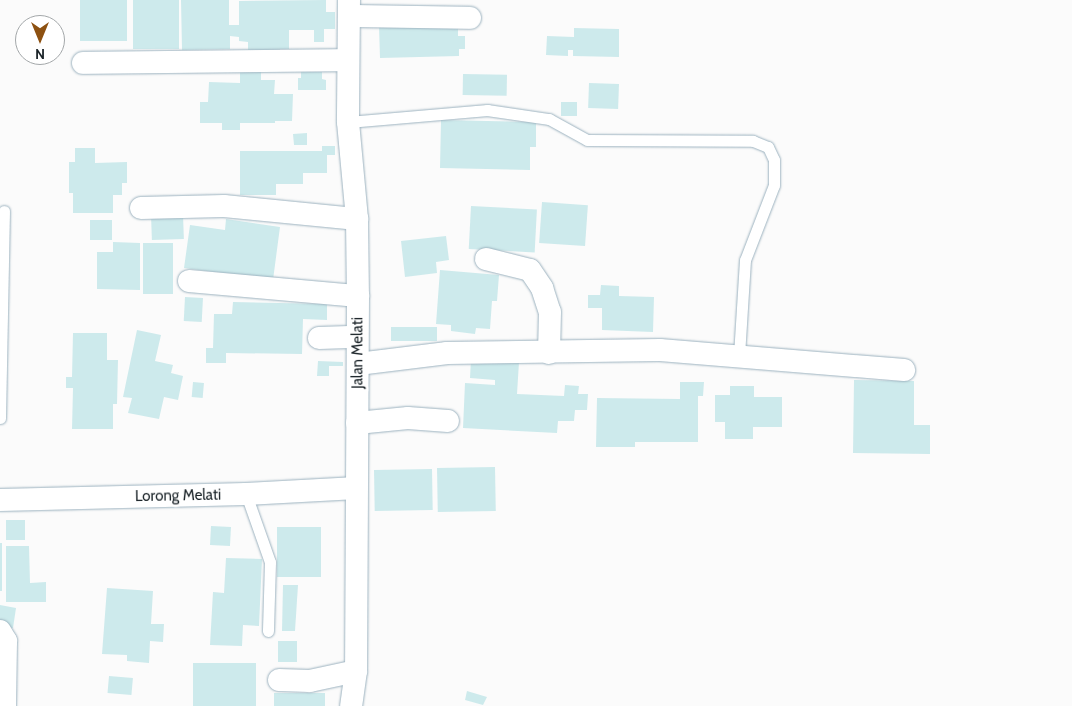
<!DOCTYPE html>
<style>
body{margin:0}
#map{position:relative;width:1072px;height:706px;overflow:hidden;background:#fbfbfb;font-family:Cabin,sans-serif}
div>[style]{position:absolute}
.building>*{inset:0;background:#cdeaec;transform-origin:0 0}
.roads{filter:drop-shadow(0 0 1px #9cb2bf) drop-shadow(0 0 1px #9cb2bf)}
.lane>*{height:11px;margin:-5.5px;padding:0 5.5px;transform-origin:5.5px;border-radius:5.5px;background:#fff}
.street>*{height:22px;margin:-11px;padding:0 11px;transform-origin:11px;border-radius:11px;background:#fff}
span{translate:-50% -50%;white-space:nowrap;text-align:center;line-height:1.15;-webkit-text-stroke:5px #fff;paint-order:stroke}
.street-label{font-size:15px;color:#192227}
.north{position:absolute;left:15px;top:15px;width:50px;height:50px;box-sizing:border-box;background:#fff;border:1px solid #a3a7a9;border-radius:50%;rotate:180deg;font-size:14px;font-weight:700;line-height:20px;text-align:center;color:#192227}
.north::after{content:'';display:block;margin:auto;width:18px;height:22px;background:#8d5111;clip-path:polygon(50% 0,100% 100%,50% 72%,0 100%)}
</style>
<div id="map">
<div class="building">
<i style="left:80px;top:0;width:47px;height:41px"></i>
<i style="left:133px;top:0;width:46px;height:49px"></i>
<i style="clip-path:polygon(181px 0,229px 0,229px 25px,239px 25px,239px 1px,326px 0,326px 12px,335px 12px,335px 29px,324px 29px,324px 42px,314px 42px,314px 30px,289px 30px,289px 49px,280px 49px,280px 52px,248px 51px,248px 42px,239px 41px,239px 37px,230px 36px,230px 49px,182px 50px)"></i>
<i style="clip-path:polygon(379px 26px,458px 27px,458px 36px,465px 36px,465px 49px,459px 49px,459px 56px,380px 58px)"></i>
<i style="clip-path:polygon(574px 28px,619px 29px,619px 57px,573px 56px,573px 50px,568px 50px,568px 56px,546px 55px,547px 36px,574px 37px)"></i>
<i style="clip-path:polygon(240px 71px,261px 71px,261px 80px,275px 80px,274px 94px,293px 94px,292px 121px,275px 121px,275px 123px,240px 123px,240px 130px,222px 130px,222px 123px,200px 123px,200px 102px,208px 102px,209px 82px,240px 83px)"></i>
<i style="clip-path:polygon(301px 71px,322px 72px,322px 79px,326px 80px,326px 90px,298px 90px,298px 78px,301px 78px)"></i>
<i style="left:463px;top:74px;width:44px;height:21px;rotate:1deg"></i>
<i style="left:589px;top:83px;width:30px;height:25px;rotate:2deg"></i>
<i style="left:561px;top:102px;width:16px;height:14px"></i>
<i style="clip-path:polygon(441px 120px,536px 122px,536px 147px,530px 147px,530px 170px,440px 168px)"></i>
<i style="clip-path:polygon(307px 133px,307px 145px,294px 145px,293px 134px)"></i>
<i style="clip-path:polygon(322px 146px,335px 146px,335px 155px,327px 155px,327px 173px,303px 173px,303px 184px,276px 184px,276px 195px,240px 195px,240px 151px,322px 151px)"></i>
<i style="clip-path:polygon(75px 148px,95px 148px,95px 163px,127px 162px,127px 183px,122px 183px,122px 195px,113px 195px,113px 213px,73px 213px,73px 193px,69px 193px,69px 162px,75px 162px)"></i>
<i style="left:542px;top:202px;width:46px;height:41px;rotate:4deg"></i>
<i style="left:471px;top:206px;width:66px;height:43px;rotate:3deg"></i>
<i style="left:183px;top:214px;width:25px;height:32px;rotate:88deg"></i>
<i style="clip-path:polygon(226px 219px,280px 227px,273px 280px,184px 268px,190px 225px,225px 230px)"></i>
<i style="left:112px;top:220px;width:20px;height:22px;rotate:90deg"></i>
<i style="clip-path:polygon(446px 236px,449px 260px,436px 262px,437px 273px,405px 277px,401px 241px)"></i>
<i style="clip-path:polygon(113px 242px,140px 243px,140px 290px,97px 289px,97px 252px,113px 252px)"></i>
<i style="left:143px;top:243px;width:30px;height:51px"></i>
<i style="clip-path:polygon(440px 270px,499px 275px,497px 301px,492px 301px,490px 329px,476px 328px,475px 334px,451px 331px,451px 325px,436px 324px)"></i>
<i style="clip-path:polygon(601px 285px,619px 286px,619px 296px,654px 297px,653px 332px,602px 330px,602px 308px,588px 308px,588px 295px,600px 295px)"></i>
<i style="left:185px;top:297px;width:18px;height:24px;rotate:3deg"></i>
<i style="clip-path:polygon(233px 302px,327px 304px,327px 320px,303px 319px,302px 354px,226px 353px,226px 363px,206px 363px,206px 348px,213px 348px,214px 314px,232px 314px)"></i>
<i style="left:391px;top:327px;width:46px;height:14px"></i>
<i style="clip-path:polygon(137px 330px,161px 335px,155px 361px,173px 365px,171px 373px,183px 376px,178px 400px,164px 397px,159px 419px,128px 413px,132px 398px,123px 397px)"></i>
<i style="clip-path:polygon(73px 333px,107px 333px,107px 360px,118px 360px,117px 404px,113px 404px,113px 429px,72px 429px,73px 388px,66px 388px,66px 377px,72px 377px)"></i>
<i style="clip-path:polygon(471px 359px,519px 362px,517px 394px,564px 396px,565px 385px,579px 386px,578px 394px,588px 394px,587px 410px,575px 410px,574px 421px,558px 421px,557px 433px,463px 428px,465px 383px,495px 385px,495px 380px,470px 378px)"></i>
<i style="clip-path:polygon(318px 361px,343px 362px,343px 366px,329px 366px,329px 376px,317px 376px)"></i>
<i style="clip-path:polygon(854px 380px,914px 381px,914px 425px,930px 425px,930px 454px,853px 453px)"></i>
<i style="left:193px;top:382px;width:11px;height:15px;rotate:5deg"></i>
<i style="clip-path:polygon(680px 382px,704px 382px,703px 396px,698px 396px,698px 442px,635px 442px,635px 447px,596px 447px,597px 398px,680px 399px)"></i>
<i style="clip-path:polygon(730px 386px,754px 386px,754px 397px,782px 397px,782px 427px,753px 427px,753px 439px,725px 439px,725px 422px,715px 422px,715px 395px,730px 395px)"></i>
<i style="left:495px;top:467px;width:44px;height:58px;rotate:89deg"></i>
<i style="left:432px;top:469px;width:41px;height:58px;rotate:89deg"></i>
<i style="left:6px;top:520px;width:19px;height:20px"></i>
<i style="left:211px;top:526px;width:20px;height:19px;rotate:3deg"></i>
<i style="left:277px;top:527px;width:44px;height:50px"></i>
<i style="left:0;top:543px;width:2px;height:48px"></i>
<i style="clip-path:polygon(6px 546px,29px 546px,30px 583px,46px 582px,46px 602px,6px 602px)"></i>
<i style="clip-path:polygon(226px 558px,262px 559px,259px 626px,243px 625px,242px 646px,210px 645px,213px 592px,224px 593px)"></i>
<i style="clip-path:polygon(283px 585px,298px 585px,295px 631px,282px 631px)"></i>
<i style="clip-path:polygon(107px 588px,153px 591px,151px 624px,164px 624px,163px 642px,150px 641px,149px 663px,127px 661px,127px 655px,102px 654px)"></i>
<i style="clip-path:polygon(0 605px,16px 608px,13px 628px,0 626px)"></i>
<i style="left:278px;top:641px;width:19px;height:21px"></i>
<i style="left:193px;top:663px;width:63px;height:43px"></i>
<i style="left:109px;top:676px;width:24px;height:17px;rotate:5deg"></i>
<i style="clip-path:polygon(467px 691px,487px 697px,483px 705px,465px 700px)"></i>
<i style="left:274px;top:693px;width:51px;height:13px"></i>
</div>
<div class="roads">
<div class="lane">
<i style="left:348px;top:122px;width:140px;rotate:-4.9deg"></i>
<i style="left:487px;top:110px;width:63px;rotate:8.3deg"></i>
<i style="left:549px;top:119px;width:43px;rotate:28.9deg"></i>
<i style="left:587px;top:140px;width:166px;rotate:0.3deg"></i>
<i style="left:753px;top:141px;width:16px;rotate:22deg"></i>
<i style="left:768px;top:147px;width:14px;rotate:65deg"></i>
<i style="left:774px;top:160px;width:25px;rotate:90deg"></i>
<i style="left:774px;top:185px;width:80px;rotate:111.1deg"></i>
<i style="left:745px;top:260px;width:96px;rotate:93.6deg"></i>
<i style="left:0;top:418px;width:207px;rotate:-88.9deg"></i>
<i style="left:246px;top:494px;width:72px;rotate:70.6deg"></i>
<i style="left:270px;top:562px;width:69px;rotate:91.7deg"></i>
</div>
<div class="street">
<i style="left:349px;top:0;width:122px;rotate:90.5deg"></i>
<i style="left:348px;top:122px;width:97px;rotate:84.7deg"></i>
<i style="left:357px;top:219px;width:77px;rotate:89.3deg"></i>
<i style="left:358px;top:296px;width:375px;rotate:90.3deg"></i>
<i style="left:356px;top:671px;width:35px;rotate:98deg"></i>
<i style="left:349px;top:16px;width:121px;rotate:0.9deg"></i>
<i style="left:83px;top:63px;width:265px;rotate:-0.6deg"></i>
<i style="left:141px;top:208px;width:83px;rotate:-1.4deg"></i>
<i style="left:224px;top:206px;width:134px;rotate:5.6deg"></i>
<i style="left:486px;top:259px;width:45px;rotate:14deg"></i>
<i style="left:530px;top:270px;width:22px;rotate:56deg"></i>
<i style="left:542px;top:288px;width:25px;rotate:72deg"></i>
<i style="left:550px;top:312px;width:41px;rotate:91.4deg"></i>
<i style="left:189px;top:281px;width:170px;rotate:5.1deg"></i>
<i style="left:319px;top:338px;width:38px;rotate:-2deg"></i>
<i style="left:358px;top:364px;width:90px;rotate:-7deg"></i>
<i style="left:447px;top:353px;width:213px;rotate:-0.8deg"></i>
<i style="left:660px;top:350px;width:245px;rotate:4.7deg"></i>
<i style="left:357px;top:423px;width:51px;rotate:-5.6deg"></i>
<i style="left:408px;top:418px;width:40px;rotate:4.3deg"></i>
<i style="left:0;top:500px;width:246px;rotate:-1.4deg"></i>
<i style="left:246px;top:494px;width:111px;rotate:-3.1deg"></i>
<i style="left:0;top:631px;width:12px;rotate:59deg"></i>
<i style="left:6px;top:641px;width:65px;rotate:90.9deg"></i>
<i style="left:279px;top:680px;width:31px;rotate:2deg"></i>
<i style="left:310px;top:681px;width:47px;rotate:-12.3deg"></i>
</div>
</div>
<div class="street-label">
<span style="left:358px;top:353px;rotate:-90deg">Jalan Melati</span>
<span style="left:178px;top:496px;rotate:-1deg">Lorong Melati</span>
</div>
<div class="north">N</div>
</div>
